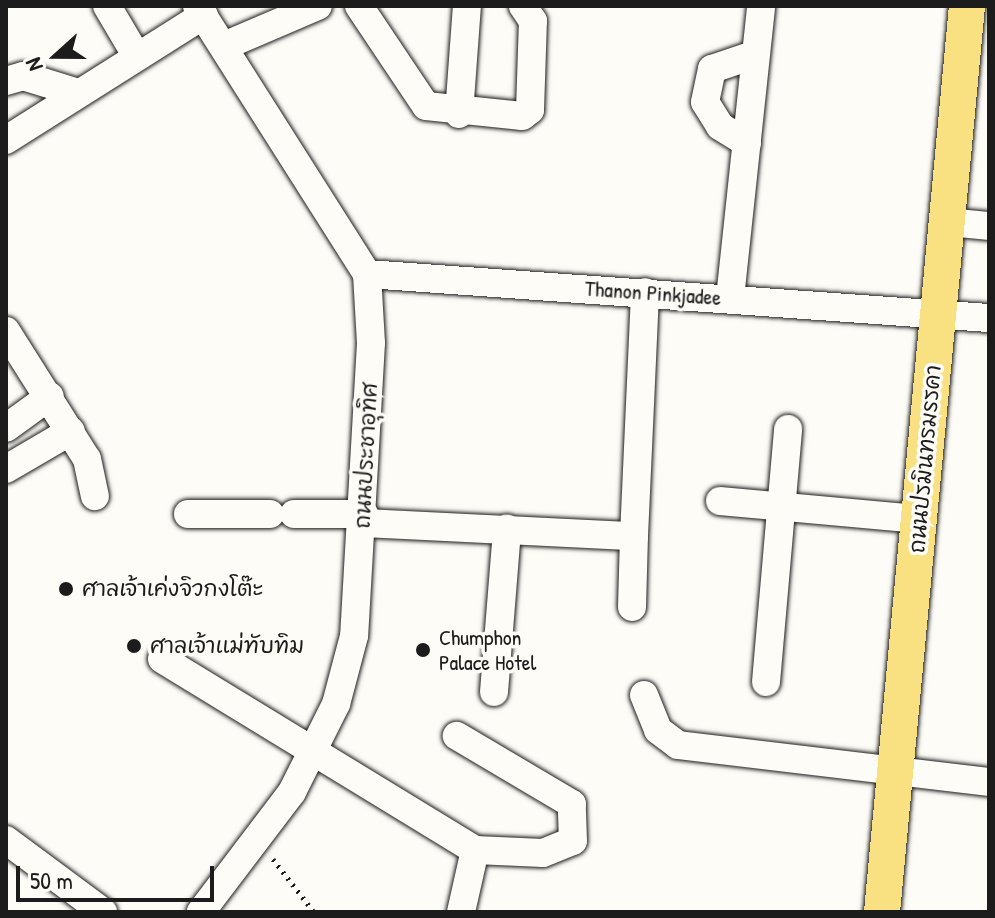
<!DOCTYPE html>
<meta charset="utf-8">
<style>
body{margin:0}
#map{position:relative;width:995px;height:918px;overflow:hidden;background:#fdfcf7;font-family:"Patrick Hand","Playpen Sans Thai",sans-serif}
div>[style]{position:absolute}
.path>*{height:5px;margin-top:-2.5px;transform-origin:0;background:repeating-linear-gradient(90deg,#1c1c1c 0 2px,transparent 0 8px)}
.roads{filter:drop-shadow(0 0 2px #1c1c1c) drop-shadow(0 0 2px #1c1c1c)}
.minor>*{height:28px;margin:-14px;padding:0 14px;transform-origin:14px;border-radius:14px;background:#fdfcf7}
.major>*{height:36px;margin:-18px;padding:0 18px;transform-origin:18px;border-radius:18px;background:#f9e181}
.dots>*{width:22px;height:22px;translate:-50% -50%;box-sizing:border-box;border:4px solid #fdfcf7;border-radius:50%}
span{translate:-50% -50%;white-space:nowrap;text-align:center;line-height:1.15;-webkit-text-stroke:7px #fdfcf7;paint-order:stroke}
.street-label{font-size:22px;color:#1c1c1c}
.poi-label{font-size:22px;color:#1c1c1c}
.left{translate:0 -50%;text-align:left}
.frame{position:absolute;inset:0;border:8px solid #1c1c1c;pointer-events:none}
.north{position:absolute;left:16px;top:16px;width:80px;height:80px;-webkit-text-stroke:6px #fdfcf7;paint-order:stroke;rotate:249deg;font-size:22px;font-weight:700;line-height:32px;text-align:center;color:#1c1c1c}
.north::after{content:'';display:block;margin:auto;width:28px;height:36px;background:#1c1c1c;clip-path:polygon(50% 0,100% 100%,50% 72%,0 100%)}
.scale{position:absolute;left:16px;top:866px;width:198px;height:36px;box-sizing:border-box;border:4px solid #1c1c1c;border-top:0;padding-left:10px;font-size:24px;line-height:28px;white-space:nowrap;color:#1c1c1c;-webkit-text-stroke:6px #fdfcf7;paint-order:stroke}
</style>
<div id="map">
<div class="path">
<i style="left:273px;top:859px;width:67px;rotate:52.3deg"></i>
</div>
<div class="roads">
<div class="minor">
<i style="left:107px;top:6px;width:57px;rotate:59.4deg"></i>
<i style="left:197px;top:6px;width:317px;rotate:57.6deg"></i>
<i style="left:367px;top:274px;width:69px;rotate:86.7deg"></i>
<i style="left:371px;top:343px;width:293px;rotate:93.3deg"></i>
<i style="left:354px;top:636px;width:70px;rotate:104.8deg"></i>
<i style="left:336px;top:704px;width:98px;rotate:116.6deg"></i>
<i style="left:292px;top:792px;width:151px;rotate:127.2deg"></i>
<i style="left:359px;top:6px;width:120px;rotate:56.2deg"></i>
<i style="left:426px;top:106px;width:97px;rotate:5.9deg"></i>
<i style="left:522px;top:116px;width:10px;rotate:-37deg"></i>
<i style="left:530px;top:110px;width:89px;rotate:-88.1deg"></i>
<i style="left:533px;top:21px;width:18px;rotate:-124deg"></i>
<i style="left:224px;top:46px;width:102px;rotate:-23.1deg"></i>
<i style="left:6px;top:81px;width:18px;rotate:-16deg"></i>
<i style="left:23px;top:76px;width:54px;rotate:17.1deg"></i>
<i style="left:459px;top:114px;width:108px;rotate:-85.8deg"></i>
<i style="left:6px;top:140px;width:234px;rotate:-32.3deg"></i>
<i style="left:747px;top:143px;width:32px;rotate:-148deg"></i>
<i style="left:720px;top:126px;width:28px;rotate:-122deg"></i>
<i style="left:705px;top:102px;width:34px;rotate:-78deg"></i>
<i style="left:712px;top:69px;width:46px;rotate:-18.8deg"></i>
<i style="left:948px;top:222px;width:41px;rotate:5.6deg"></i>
<i style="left:367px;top:274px;width:624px;rotate:4.05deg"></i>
<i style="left:730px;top:298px;width:294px;rotate:-83.9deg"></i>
<i style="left:6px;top:331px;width:151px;rotate:57.7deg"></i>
<i style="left:87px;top:459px;width:38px;rotate:78deg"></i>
<i style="left:6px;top:428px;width:54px;rotate:-36deg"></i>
<i style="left:6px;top:469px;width:75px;rotate:-30.3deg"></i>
<i style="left:720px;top:501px;width:200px;rotate:5.2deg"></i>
<i style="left:188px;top:514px;width:82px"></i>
<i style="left:294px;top:514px;width:70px"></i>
<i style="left:364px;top:523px;width:270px;rotate:2.8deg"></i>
<i style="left:634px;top:536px;width:244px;rotate:-87.4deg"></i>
<i style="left:632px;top:607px;width:71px;rotate:-88.4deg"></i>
<i style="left:162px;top:659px;width:367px;rotate:31.4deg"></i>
<i style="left:475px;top:850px;width:68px;rotate:2.5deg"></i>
<i style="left:543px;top:853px;width:32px;rotate:-22deg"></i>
<i style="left:573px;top:841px;width:37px;rotate:-92deg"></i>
<i style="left:572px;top:804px;width:134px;rotate:-149.4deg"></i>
<i style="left:766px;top:682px;width:254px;rotate:-85deg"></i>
<i style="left:494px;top:692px;width:164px;rotate:-85.4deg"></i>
<i style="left:644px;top:695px;width:38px;rotate:68deg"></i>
<i style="left:658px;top:730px;width:25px;rotate:37deg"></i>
<i style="left:678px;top:745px;width:313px;rotate:6.8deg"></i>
<i style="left:6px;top:840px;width:121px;rotate:36.6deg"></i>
<i style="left:461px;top:912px;width:64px;rotate:-77.3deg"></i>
</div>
<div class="major">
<i style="left:882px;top:912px;width:910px;rotate:-84.64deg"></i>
</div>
</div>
<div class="dots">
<i style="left:66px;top:589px;background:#1c1c1c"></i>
<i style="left:134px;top:646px;background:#1c1c1c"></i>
<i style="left:423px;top:650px;background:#1c1c1c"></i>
</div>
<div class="street-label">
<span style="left:653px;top:293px;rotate:4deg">Thanon Pinkjadee</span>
<span style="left:366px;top:456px;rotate:-87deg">ถนนประชาอุทิศ</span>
<span style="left:925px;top:459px;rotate:-85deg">ถนนปรมินทรมรรคา</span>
</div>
<div class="poi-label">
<span class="left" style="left:82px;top:589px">ศาลเจ้าเค่งจิวกงโต๊ะ</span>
<span class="left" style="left:439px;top:650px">Chumphon<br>Palace Hotel</span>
<span class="left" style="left:150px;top:646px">ศาลเจ้าแม่ทับทิม</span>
</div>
<div class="frame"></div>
<div class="north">N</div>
<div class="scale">50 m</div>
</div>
